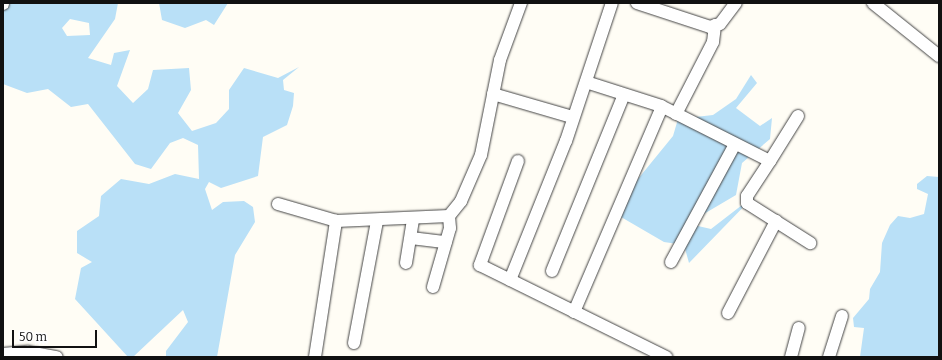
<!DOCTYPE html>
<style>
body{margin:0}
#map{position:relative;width:942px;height:360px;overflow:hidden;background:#fffdf5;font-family:Bitter,serif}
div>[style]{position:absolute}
.water>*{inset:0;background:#b9e0f7}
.roads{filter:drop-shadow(0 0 1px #444) drop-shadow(0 0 1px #444)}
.minor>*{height:12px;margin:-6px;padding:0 6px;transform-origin:6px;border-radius:6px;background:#fff}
span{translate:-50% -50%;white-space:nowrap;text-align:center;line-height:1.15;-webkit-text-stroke:4px #fff;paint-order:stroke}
.frame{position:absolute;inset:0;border:4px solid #111;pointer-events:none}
.scale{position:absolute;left:12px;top:330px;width:85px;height:18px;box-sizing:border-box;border:2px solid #111;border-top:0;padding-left:5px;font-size:12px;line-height:14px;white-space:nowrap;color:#111;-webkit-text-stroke:3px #fff;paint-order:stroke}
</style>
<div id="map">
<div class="water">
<i style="clip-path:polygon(evenodd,3px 3px,118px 3px,115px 19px,88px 58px,111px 65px,114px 53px,130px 50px,117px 86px,133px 103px,148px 89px,153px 70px,189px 68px,191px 90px,178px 113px,192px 131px,216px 123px,229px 109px,229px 90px,244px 68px,278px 78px,299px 67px,283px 80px,284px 90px,294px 93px,293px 106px,287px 125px,263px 137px,258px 176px,221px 188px,209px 182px,205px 189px,212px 210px,223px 202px,244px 201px,253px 207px,255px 222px,235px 255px,217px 357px,166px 357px,166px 351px,188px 322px,183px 310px,133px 357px,128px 357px,75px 299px,81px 268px,92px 262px,77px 253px,77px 231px,99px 216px,101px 196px,121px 179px,149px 184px,175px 174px,199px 179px,198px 145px,183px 138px,170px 143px,151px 169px,135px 164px,88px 104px,71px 107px,48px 89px,27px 93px,3px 84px,3px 3px,70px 19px,89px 23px,90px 35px,67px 36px,62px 28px,70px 19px)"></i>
<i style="clip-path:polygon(159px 3px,228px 3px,214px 25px,206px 20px,185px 28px,162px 20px)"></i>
<i style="clip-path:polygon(751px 75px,757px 83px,736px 108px,760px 126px,772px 118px,770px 139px,742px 163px,736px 195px,697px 218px,698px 226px,711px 229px,755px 195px,689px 263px,684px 245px,664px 242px,621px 217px,620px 201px,673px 136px,678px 119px,713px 115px,736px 99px)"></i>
<i style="clip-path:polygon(927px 176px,939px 177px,939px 357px,860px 357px,864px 328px,854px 327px,853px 318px,869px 299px,870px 289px,880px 272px,882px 243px,890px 225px,898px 216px,910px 218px,924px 214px,928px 194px,917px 189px,917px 184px)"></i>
</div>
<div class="roads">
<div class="minor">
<i style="left:637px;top:3px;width:77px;rotate:18.2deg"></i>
<i style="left:710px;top:27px;width:10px;rotate:-17deg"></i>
<i style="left:720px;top:24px;width:26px;rotate:-53deg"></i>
<i style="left:873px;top:3px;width:85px;rotate:38.8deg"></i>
<i style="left:3px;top:4px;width:1px;rotate:-90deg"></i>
<i style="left:586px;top:82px;width:79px;rotate:17.7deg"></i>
<i style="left:661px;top:106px;width:122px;rotate:26.8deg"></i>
<i style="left:770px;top:161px;width:53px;rotate:-58.1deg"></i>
<i style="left:493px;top:94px;width:82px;rotate:16.2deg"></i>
<i style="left:676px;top:114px;width:81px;rotate:-62.8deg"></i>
<i style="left:713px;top:42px;width:17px;rotate:-83deg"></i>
<i style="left:518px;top:161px;width:111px;rotate:110.1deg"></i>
<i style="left:480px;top:265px;width:208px;rotate:26.3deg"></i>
<i style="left:770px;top:161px;width:42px;rotate:123.3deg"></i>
<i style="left:747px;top:196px;width:7px;rotate:90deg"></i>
<i style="left:747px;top:203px;width:75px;rotate:32.4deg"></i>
<i style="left:278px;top:204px;width:60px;rotate:16.3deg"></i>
<i style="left:411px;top:238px;width:35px;rotate:7deg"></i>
<i style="left:671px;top:262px;width:134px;rotate:-61.5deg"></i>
<i style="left:406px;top:263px;width:44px;rotate:-80.8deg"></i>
<i style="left:552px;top:271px;width:190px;rotate:-67.8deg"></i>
<i style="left:510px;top:280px;width:150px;rotate:-68.1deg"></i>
<i style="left:566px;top:141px;width:145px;rotate:-71.6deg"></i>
<i style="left:433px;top:287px;width:61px;rotate:-73.9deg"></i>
<i style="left:450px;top:228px;width:12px;rotate:-95deg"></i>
<i style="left:574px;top:312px;width:223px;rotate:-66.8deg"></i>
<i style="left:728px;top:313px;width:104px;rotate:-62.4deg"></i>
<i style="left:354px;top:343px;width:124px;rotate:-79.3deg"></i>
<i style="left:3px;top:354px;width:25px;rotate:-5deg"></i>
<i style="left:28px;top:352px;width:29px;rotate:10deg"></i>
<i style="left:315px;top:357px;width:138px;rotate:-81.2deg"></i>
<i style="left:336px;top:221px;width:113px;rotate:-2.5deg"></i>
<i style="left:449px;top:216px;width:19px;rotate:-51deg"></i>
<i style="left:461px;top:201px;width:50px;rotate:-66.5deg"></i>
<i style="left:481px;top:155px;width:97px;rotate:-78.7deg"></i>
<i style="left:500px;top:60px;width:61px;rotate:-69.8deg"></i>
<i style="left:791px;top:357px;width:30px;rotate:-75deg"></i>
<i style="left:829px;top:357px;width:43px;rotate:-72.4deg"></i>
</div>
</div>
<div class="frame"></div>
<div class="scale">50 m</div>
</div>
